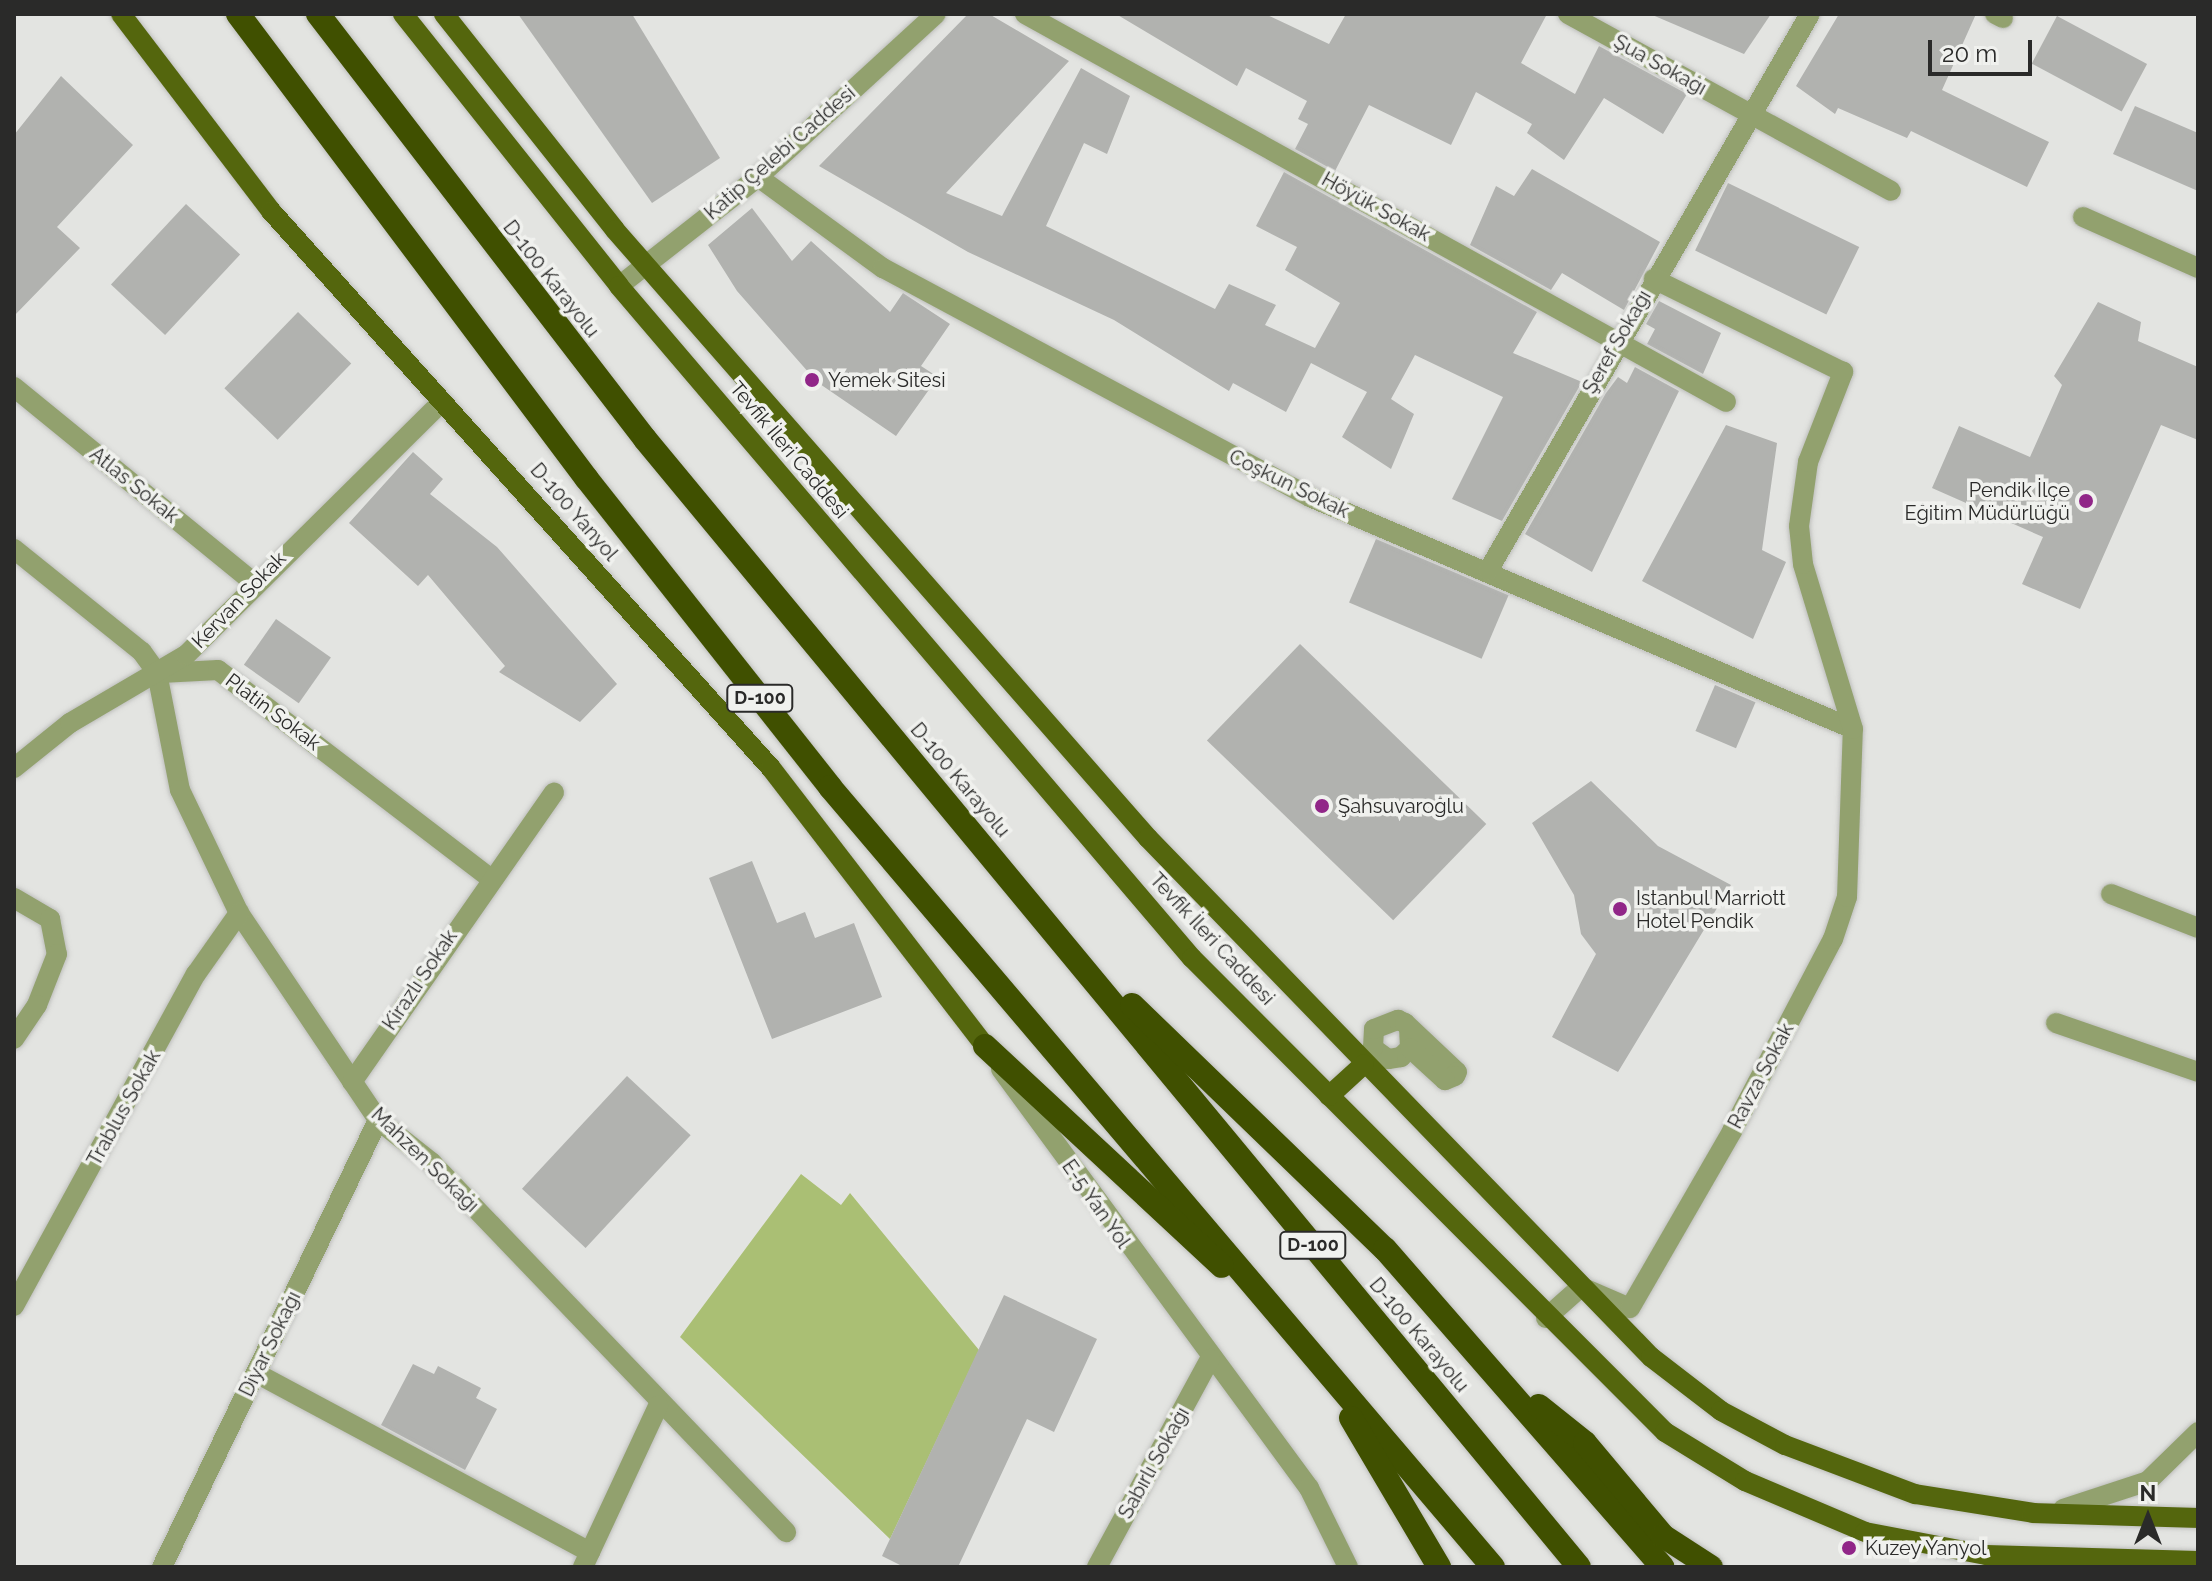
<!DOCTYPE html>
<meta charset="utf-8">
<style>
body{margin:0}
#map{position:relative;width:2212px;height:1581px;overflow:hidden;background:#e3e4e1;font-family:Raleway,sans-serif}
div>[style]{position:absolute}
.water>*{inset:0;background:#aabf74}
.building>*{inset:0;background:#b1b2af;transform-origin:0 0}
.roads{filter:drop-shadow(0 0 2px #bebfbc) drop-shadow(0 0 2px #bebfbc)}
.minor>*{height:20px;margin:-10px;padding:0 10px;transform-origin:10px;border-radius:10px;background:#92a16e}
.major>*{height:20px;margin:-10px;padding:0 10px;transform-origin:10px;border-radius:10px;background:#54660d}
.highway>*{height:24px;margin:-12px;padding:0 12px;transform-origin:12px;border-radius:12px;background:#405000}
.dots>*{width:22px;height:22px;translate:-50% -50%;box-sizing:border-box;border:4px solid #f0f1ee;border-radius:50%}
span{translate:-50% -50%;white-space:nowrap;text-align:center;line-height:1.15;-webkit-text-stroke:7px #f0f1ee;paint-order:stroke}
.shield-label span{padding:2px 6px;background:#f0f1ee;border:2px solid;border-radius:6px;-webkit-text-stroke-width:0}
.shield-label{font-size:18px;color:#2a2a29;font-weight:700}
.street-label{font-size:20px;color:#2a2a29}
.poi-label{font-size:20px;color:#2a2a29}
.left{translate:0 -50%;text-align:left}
.right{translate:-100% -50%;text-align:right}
.frame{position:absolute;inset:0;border:16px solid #2a2a29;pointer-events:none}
.north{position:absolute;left:2108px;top:1477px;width:80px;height:80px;-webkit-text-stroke:6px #f0f1ee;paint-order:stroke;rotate:0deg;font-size:22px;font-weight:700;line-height:32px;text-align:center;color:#2a2a29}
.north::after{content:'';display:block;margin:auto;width:28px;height:36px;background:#2a2a29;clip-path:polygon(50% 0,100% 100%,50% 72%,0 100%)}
.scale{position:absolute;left:1928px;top:40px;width:104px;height:36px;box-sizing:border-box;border:4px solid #2a2a29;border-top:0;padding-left:10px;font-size:24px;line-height:28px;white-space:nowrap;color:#2a2a29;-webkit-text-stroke:6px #f0f1ee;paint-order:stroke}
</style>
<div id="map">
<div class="water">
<i style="clip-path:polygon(801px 1174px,841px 1205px,850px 1193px,979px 1350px,890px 1539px,680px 1337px)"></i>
</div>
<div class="building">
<i style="clip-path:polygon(518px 14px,632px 14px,720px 158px,652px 203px)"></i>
<i style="clip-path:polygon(968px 14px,989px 14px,1069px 61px,946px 193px,1002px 216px,1081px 68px,1130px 96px,1107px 154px,1084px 143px,1046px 226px,1215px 309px,1229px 284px,1276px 305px,1265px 325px,1315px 348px,1340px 303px,1285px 270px,1297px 247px,1256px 226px,1284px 172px,1537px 312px,1513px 353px,1582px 382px,1502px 521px,1452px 499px,1503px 397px,1415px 355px,1391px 399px,1414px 414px,1391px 469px,1342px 437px,1367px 392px,1311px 363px,1286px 412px,1233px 383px,1229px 391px,1114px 320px,968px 252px,819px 166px)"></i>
<i style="clip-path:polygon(1116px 14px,1265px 14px,1329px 44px,1346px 14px,1547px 14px,1521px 63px,1575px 94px,1599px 46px,1687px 94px,1663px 134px,1604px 98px,1564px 160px,1527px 133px,1532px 124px,1476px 92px,1451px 145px,1369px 105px,1335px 171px,1295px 149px,1308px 124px,1298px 119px,1307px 101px,1246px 68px,1237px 86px)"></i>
<i style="clip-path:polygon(1650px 14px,1771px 14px,1744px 54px)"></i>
<i style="clip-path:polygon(1839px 14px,1976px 14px,1942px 90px,2049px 142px,2027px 187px,1911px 131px,1907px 138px,1838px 108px,1835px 114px,1796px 86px)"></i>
<i style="left:2057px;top:16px;width:102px;height:54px;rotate:28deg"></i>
<i style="clip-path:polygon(61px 76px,133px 145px,57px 227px,80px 248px,14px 316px,14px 135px)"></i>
<i style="clip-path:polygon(2135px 106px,2198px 133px,2198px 191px,2113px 154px)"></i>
<i style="clip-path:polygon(1532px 169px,1660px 242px,1624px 310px,1562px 273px,1551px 290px,1470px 245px,1496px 186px,1514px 196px)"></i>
<i style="left:1728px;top:183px;width:146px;height:75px;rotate:26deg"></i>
<i style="left:186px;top:204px;width:74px;height:110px;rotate:43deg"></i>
<i style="clip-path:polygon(752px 208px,792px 261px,811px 241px,890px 312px,903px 293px,950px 324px,921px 366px,938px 377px,896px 436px,817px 382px,737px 291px,708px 245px)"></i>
<i style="clip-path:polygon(1659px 301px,1721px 333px,1703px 374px,1647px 344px,1655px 329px,1646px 324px)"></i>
<i style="clip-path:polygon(2098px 302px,2141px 322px,2138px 341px,2198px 367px,2198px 440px,2161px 425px,2080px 609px,2022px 584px,2043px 537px,1932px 488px,1959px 426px,2030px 457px,2062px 385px,2054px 376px)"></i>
<i style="left:298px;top:312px;width:74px;height:106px;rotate:44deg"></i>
<i style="clip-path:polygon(1635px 367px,1679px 391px,1592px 572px,1525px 534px,1606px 393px,1618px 377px,1627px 383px)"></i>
<i style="clip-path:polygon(1726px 425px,1777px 443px,1762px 550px,1786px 562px,1753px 639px,1642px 581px)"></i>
<i style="clip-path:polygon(413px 452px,443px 479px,430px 494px,497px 547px,617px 684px,580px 722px,499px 672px,505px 666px,428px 575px,418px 586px,349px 523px)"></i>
<i style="left:1376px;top:539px;width:144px;height:69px;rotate:23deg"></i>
<i style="left:276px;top:619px;width:67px;height:56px;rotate:35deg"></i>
<i style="left:1300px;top:644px;width:259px;height:134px;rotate:44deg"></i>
<i style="left:1715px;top:685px;width:44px;height:50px;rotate:23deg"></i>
<i style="clip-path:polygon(1591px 781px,1658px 846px,1731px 885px,1618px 1072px,1552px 1037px,1596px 954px,1581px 934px,1574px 895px,1532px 823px)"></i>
<i style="clip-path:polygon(752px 861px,777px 923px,805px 912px,815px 938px,854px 923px,882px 997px,772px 1039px,709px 878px)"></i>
<i style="left:627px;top:1076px;width:87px;height:154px;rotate:43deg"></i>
<i style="clip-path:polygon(1004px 1295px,1097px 1339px,1054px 1432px,1027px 1419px,958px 1567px,904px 1567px,882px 1556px)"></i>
<i style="clip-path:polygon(413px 1364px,434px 1374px,438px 1366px,481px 1388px,476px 1398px,497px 1409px,465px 1470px,381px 1425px)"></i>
</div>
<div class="roads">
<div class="minor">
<i style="left:1025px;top:14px;width:801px;rotate:28.96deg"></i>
<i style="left:1568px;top:14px;width:368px;rotate:28.7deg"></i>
<i style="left:1995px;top:14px;width:9px;rotate:27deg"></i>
<i style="left:758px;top:177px;width:155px;rotate:36.1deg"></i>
<i style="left:883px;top:268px;width:485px;rotate:28.2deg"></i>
<i style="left:1310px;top:497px;width:590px;rotate:23.13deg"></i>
<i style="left:2083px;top:217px;width:126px;rotate:23.9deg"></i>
<i style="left:619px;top:286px;width:177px;rotate:-38.1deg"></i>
<i style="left:758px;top:177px;width:241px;rotate:-42.5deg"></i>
<i style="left:14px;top:387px;width:308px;rotate:39.2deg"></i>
<i style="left:14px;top:549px;width:164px;rotate:38.8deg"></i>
<i style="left:142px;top:652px;width:26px;rotate:54deg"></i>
<i style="left:157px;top:673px;width:119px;rotate:78.9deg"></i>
<i style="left:180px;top:790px;width:136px;rotate:64.4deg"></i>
<i style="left:239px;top:913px;width:249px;rotate:56.1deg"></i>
<i style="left:378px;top:1120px;width:68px;rotate:38.4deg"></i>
<i style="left:431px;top:1162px;width:513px;rotate:46.19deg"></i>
<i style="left:1488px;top:571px;width:643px;rotate:-59.97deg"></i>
<i style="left:161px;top:673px;width:57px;rotate:-3deg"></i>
<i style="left:218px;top:670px;width:341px;rotate:37.4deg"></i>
<i style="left:14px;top:768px;width:72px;rotate:-38.8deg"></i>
<i style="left:70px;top:723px;width:134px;rotate:-30.4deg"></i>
<i style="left:186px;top:655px;width:360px;rotate:-44.7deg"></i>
<i style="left:2111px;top:894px;width:93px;rotate:21.3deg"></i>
<i style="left:14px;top:898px;width:42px;rotate:30.3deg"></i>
<i style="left:50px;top:919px;width:36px;rotate:79deg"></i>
<i style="left:57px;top:954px;width:55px;rotate:111.4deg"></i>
<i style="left:37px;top:1005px;width:41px;rotate:124.1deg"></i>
<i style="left:2056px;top:1023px;width:150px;rotate:19deg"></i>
<i style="left:1409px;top:1028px;width:20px;rotate:87deg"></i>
<i style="left:1410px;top:1048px;width:13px;rotate:135deg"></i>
<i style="left:1401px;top:1057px;width:13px;rotate:171deg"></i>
<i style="left:1388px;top:1059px;width:19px;rotate:-144deg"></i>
<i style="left:1373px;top:1048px;width:19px;rotate:-87deg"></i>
<i style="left:1374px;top:1029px;width:26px;rotate:-21deg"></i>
<i style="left:1398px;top:1020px;width:8px;rotate:23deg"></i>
<i style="left:1405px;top:1023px;width:71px;rotate:43.3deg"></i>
<i style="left:1457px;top:1072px;width:4px;rotate:117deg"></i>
<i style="left:1455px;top:1076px;width:11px;rotate:158deg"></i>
<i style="left:1445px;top:1080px;width:47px;rotate:-137.6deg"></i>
<i style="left:1001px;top:1069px;width:520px;rotate:53.68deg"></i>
<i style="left:1309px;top:1488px;width:88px;rotate:63.7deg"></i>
<i style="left:352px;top:1082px;width:353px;rotate:-55.1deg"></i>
<i style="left:14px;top:1306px;width:379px;rotate:-61.3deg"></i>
<i style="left:196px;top:974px;width:75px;rotate:-54.8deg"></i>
<i style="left:1546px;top:1318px;width:47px;rotate:-41.5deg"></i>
<i style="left:1581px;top:1287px;width:53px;rotate:23.2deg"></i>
<i style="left:1630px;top:1308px;width:204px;rotate:-60deg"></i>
<i style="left:1732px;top:1131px;width:217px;rotate:-62.3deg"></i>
<i style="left:1833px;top:939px;width:44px;rotate:-71.6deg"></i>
<i style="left:1847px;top:897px;width:168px;rotate:-88deg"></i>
<i style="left:1853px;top:729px;width:172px;rotate:-106.9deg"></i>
<i style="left:1803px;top:564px;width:38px;rotate:-96deg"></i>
<i style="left:1799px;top:526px;width:65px;rotate:-82deg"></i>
<i style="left:1808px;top:462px;width:97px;rotate:-68.7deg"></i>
<i style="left:1843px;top:372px;width:211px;rotate:-153.8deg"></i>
<i style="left:256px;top:1373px;width:379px;rotate:28.2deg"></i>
<i style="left:2063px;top:1509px;width:89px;rotate:-18.2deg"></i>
<i style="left:2148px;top:1481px;width:70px;rotate:-44.4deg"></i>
<i style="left:162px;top:1567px;width:496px;rotate:-64.2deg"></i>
<i style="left:583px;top:1567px;width:178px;rotate:-65deg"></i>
<i style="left:1097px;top:1567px;width:237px;rotate:-61.5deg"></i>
</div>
<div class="major">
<i style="left:121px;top:14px;width:248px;rotate:52.7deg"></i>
<i style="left:271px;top:211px;width:748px;rotate:48.09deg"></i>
<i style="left:771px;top:768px;width:351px;rotate:52.4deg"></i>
<i style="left:403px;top:14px;width:347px;rotate:51.5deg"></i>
<i style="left:619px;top:286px;width:883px;rotate:49.55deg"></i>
<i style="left:1192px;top:958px;width:670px;rotate:45.06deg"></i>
<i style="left:1665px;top:1432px;width:94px;rotate:31.5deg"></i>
<i style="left:1745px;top:1481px;width:130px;rotate:23deg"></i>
<i style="left:1865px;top:1532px;width:123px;rotate:10.8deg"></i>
<i style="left:1986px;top:1555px;width:212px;rotate:1.6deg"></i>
<i style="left:444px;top:14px;width:275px;rotate:51.6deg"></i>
<i style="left:615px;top:230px;width:809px;rotate:48.76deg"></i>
<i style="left:1148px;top:838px;width:723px;rotate:45.9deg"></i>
<i style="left:1651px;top:1357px;width:88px;rotate:37.6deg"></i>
<i style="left:1721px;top:1411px;width:72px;rotate:28deg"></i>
<i style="left:1785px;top:1445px;width:139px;rotate:20.7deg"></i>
<i style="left:1915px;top:1494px;width:120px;rotate:9.1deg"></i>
<i style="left:2033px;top:1513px;width:165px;rotate:1.7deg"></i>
<i style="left:1329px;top:1096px;width:47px;rotate:-42.4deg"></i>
</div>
<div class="highway">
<i style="left:238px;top:14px;width:581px;rotate:53.11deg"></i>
<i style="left:587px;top:479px;width:392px;rotate:51.7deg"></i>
<i style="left:830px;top:787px;width:1024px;rotate:49.64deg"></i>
<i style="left:318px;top:14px;width:536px;rotate:52.42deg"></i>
<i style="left:645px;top:439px;width:1464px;rotate:50.37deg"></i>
<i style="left:1132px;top:1005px;width:351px;rotate:44deg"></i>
<i style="left:1385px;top:1249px;width:422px;rotate:48.9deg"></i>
<i style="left:985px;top:1046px;width:323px;rotate:42.9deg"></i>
<i style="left:1539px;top:1406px;width:59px;rotate:38.8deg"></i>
<i style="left:1585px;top:1443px;width:121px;rotate:50deg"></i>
<i style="left:1663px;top:1536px;width:57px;rotate:32.9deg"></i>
<i style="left:1351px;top:1418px;width:173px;rotate:59.4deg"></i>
</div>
</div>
<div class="dots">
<i style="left:812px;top:380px;background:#912688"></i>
<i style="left:2086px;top:501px;background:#912688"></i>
<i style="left:1322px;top:806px;background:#912688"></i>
<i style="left:1620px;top:909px;background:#912688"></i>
<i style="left:1849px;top:1548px;background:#912688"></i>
</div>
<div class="shield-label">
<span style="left:760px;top:698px">D-100</span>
<span style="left:1313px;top:1245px">D-100</span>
</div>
<div class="street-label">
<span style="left:1660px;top:65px;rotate:29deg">Şua Sokağı</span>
<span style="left:780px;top:153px;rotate:-41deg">Katip Çelebi Caddesi</span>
<span style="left:1376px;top:207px;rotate:29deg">Höyük Sokak</span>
<span style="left:551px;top:279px;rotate:52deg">D-100 Karayolu</span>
<span style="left:1617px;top:342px;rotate:-60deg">Şeref Sokağı</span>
<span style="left:789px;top:450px;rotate:50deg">Tevfik İleri Caddesi</span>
<span style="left:1289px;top:484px;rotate:26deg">Coşkun Sokak</span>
<span style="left:134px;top:485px;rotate:39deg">Atlas Sokak</span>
<span style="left:574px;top:512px;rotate:49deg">D-100 Yanyol</span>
<span style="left:239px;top:600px;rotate:-46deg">Kervan Sokak</span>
<span style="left:273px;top:712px;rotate:37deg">Platin Sokak</span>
<span style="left:960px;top:780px;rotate:50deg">D-100 Karayolu</span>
<span style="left:1212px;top:939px;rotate:47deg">Tevfik İleri Caddesi</span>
<span style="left:420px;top:980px;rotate:-56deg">Kirazlı Sokak</span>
<span style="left:1761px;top:1076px;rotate:-62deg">Ravza Sokak</span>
<span style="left:124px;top:1108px;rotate:-61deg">Trablus Sokak</span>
<span style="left:425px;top:1160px;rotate:44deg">Mahzen Sokağı</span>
<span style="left:1096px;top:1204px;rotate:55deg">E-5 Yan Yol</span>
<span style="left:1419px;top:1335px;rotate:50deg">D-100 Karayolu</span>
<span style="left:270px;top:1344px;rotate:-64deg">Diyar Sokağı</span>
<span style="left:1154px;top:1463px;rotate:-61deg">Sabırlı Sokağı</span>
</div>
<div class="poi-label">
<span class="left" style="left:828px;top:380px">Yemek Sitesi</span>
<span class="right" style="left:2070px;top:502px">Pendik İlçe<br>Eğitim Müdürlüğü</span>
<span class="left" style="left:1338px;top:806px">Şahsuvaroğlu</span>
<span class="left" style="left:1636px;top:910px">Istanbul Marriott<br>Hotel Pendik</span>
<span class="left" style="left:1865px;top:1548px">Kuzey Yanyol</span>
</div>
<div class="frame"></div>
<div class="north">N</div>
<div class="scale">20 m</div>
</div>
